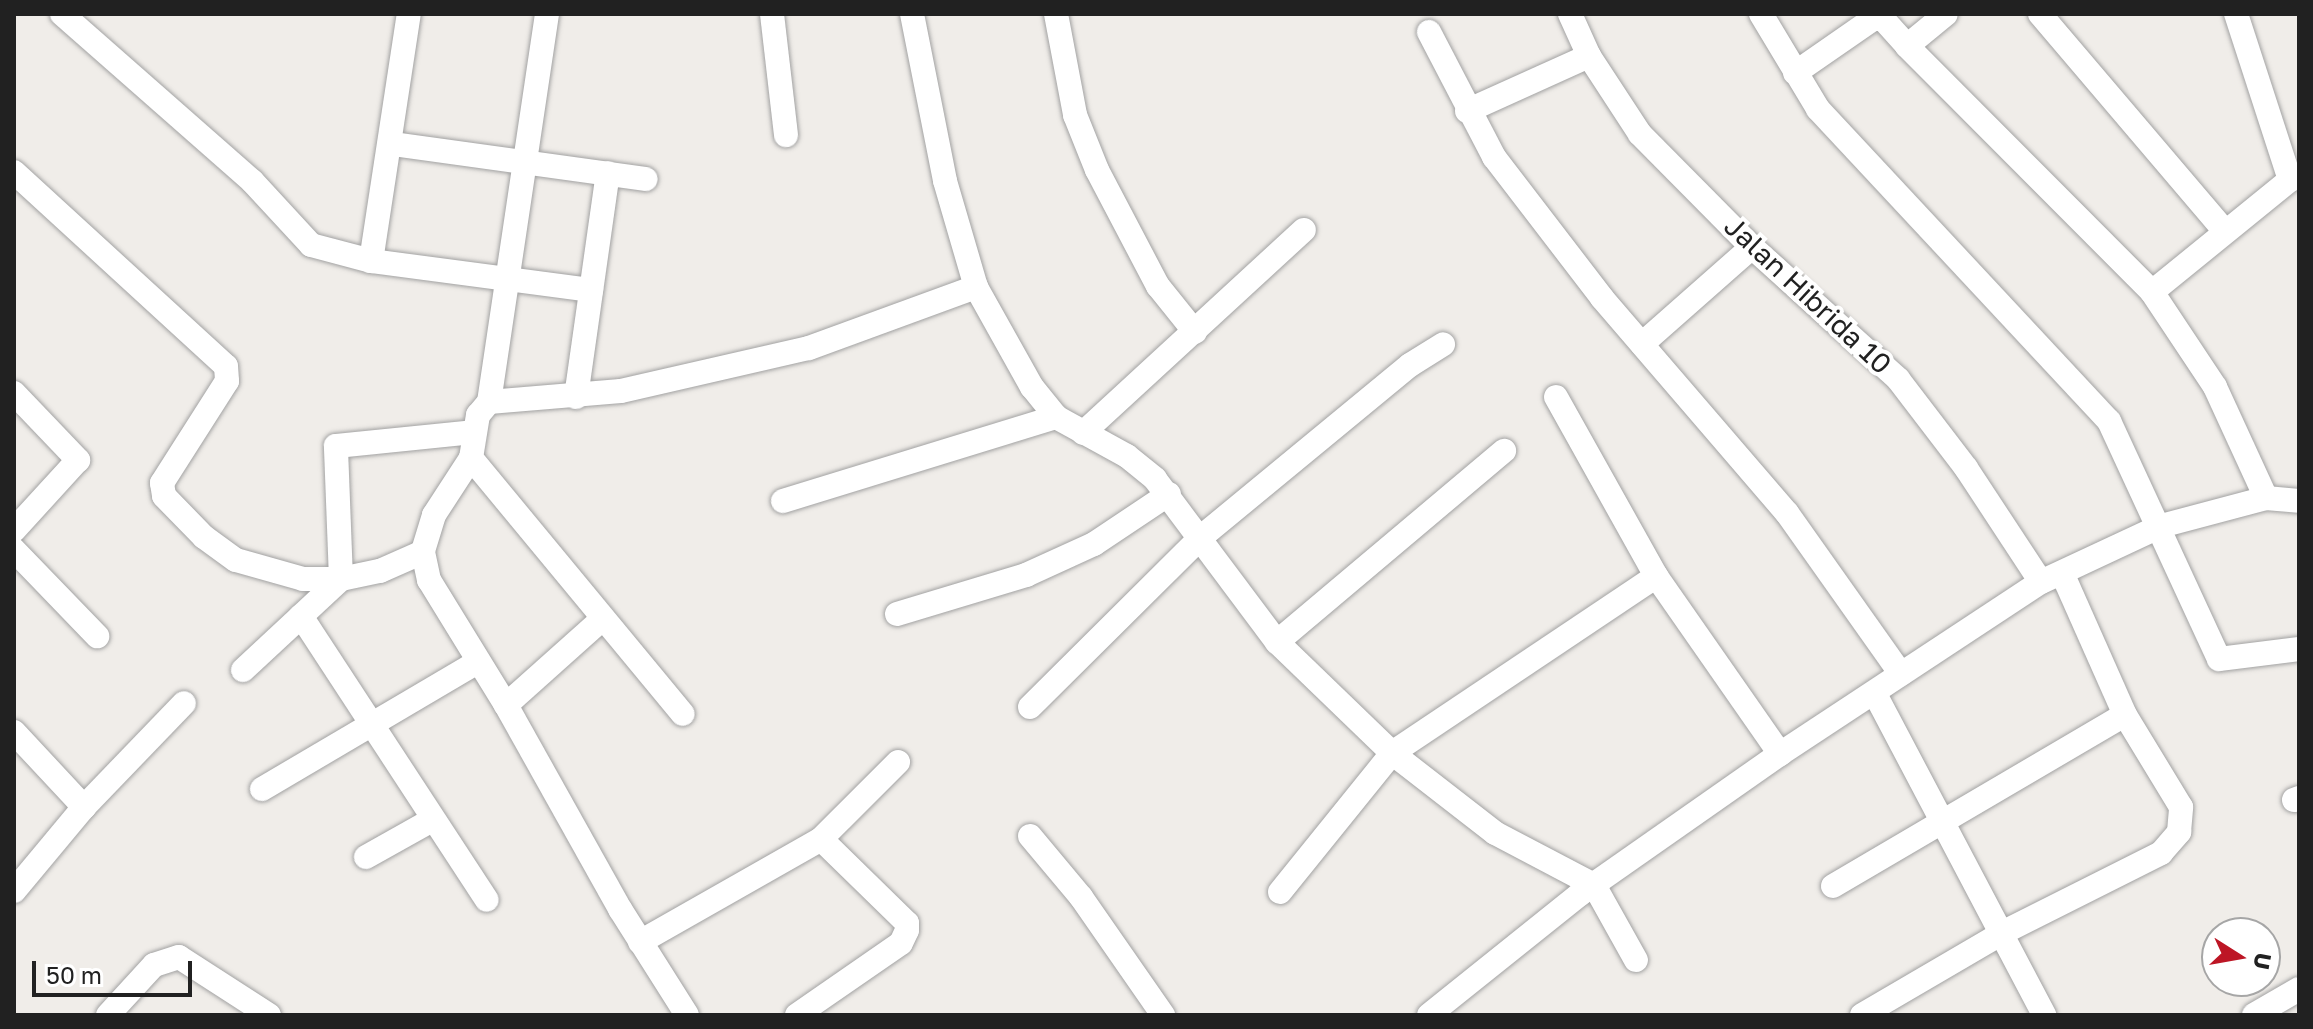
<!DOCTYPE html>
<style>
body{margin:0}
#map{position:relative;width:2313px;height:1029px;overflow:hidden;background:#f0ede9;font-family:"Golos Text",sans-serif}
div>[style]{position:absolute}
.roads{filter:drop-shadow(0 0 2px #a2a2a2) drop-shadow(0 0 2px #a2a2a2)}
.minor>*{height:24px;margin:-12px;padding:0 12px;transform-origin:12px;border-radius:12px;background:#fff}
span{translate:-50% -50%;white-space:nowrap;text-align:center;line-height:1.15;-webkit-text-stroke:8px #fff;paint-order:stroke}
.street-label{font-size:28px;color:#212121}
.frame{position:absolute;inset:0;border:16px solid #212121;pointer-events:none}
.north{position:absolute;left:2201px;top:917px;width:80px;height:80px;box-sizing:border-box;background:#fff;border:2px solid #a6a6a6;border-radius:50%;rotate:101deg;font-size:22px;font-weight:700;line-height:32px;text-align:center;color:#212121}
.north::after{content:'';display:block;margin:auto;width:28px;height:36px;background:#bd1625;clip-path:polygon(50% 0,100% 100%,50% 72%,0 100%)}
.scale{position:absolute;left:32px;top:961px;width:160px;height:36px;box-sizing:border-box;border:4px solid #212121;border-top:0;padding-left:10px;font-size:24px;line-height:28px;white-space:nowrap;color:#212121;-webkit-text-stroke:6px #fff;paint-order:stroke}
</style>
<div id="map">
<div class="roads">
<div class="minor">
<i style="left:62px;top:14px;width:253px;rotate:41.3deg"></i>
<i style="left:252px;top:181px;width:87px;rotate:47.3deg"></i>
<i style="left:311px;top:245px;width:62px;rotate:14.9deg"></i>
<i style="left:371px;top:261px;width:222px;rotate:7.5deg"></i>
<i style="left:547px;top:14px;width:392px;rotate:98.5deg"></i>
<i style="left:489px;top:402px;width:17px;rotate:130deg"></i>
<i style="left:478px;top:415px;width:44px;rotate:99.2deg"></i>
<i style="left:471px;top:458px;width:68px;rotate:123deg"></i>
<i style="left:434px;top:515px;width:39px;rotate:107deg"></i>
<i style="left:423px;top:552px;width:29px;rotate:78deg"></i>
<i style="left:429px;top:580px;width:147px;rotate:58.4deg"></i>
<i style="left:506px;top:705px;width:234px;rotate:60.8deg"></i>
<i style="left:620px;top:909px;width:125px;rotate:57.7deg"></i>
<i style="left:772px;top:14px;width:122px;rotate:83.4deg"></i>
<i style="left:912px;top:14px;width:170px;rotate:78.8deg"></i>
<i style="left:945px;top:181px;width:110px;rotate:73.7deg"></i>
<i style="left:976px;top:287px;width:115px;rotate:60.8deg"></i>
<i style="left:1032px;top:387px;width:38px;rotate:51deg"></i>
<i style="left:1056px;top:417px;width:81px;rotate:28.8deg"></i>
<i style="left:1127px;top:456px;width:36px;rotate:39deg"></i>
<i style="left:1155px;top:479px;width:204px;rotate:53.2deg"></i>
<i style="left:1277px;top:642px;width:160px;rotate:44deg"></i>
<i style="left:1392px;top:753px;width:130px;rotate:37.8deg"></i>
<i style="left:1495px;top:833px;width:112px;rotate:27.7deg"></i>
<i style="left:1594px;top:885px;width:86px;rotate:60.8deg"></i>
<i style="left:1056px;top:14px;width:103px;rotate:79.3deg"></i>
<i style="left:1075px;top:115px;width:59px;rotate:68.2deg"></i>
<i style="left:1097px;top:170px;width:131px;rotate:62.3deg"></i>
<i style="left:1158px;top:286px;width:59px;rotate:51.2deg"></i>
<i style="left:1570px;top:14px;width:46px;rotate:65.7deg"></i>
<i style="left:1589px;top:56px;width:93px;rotate:56.8deg"></i>
<i style="left:1640px;top:134px;width:159px;rotate:45.3deg"></i>
<i style="left:1752px;top:247px;width:197px;rotate:42.1deg"></i>
<i style="left:1898px;top:379px;width:112px;rotate:52.6deg"></i>
<i style="left:1966px;top:468px;width:136px;rotate:56.7deg"></i>
<i style="left:1761px;top:14px;width:111px;rotate:59deg"></i>
<i style="left:1818px;top:109px;width:427px;rotate:47deg"></i>
<i style="left:2109px;top:421px;width:262px;rotate:65.2deg"></i>
<i style="left:2219px;top:659px;width:81px;rotate:-7.1deg"></i>
<i style="left:2040px;top:14px;width:285px;rotate:49.6deg"></i>
<i style="left:1429px;top:32px;width:141px;rotate:62.5deg"></i>
<i style="left:1494px;top:157px;width:178px;rotate:52.5deg"></i>
<i style="left:1602px;top:298px;width:284px;rotate:49.3deg"></i>
<i style="left:1787px;top:513px;width:197px;rotate:54.7deg"></i>
<i style="left:1907px;top:46px;width:347px;rotate:45.1deg"></i>
<i style="left:2152px;top:292px;width:114px;rotate:56.4deg"></i>
<i style="left:2215px;top:387px;width:122px;rotate:65.3deg"></i>
<i style="left:1795px;top:73px;width:95px;rotate:-34.7deg"></i>
<i style="left:1873px;top:19px;width:10px"></i>
<i style="left:1883px;top:19px;width:36px;rotate:48deg"></i>
<i style="left:1907px;top:46px;width:50px;rotate:-39.4deg"></i>
<i style="left:1467px;top:111px;width:134px;rotate:-24.3deg"></i>
<i style="left:393px;top:144px;width:255px;rotate:7.9deg"></i>
<i style="left:14px;top:172px;width:287px;rotate:42.5deg"></i>
<i style="left:226px;top:366px;width:15px;rotate:86deg"></i>
<i style="left:227px;top:381px;width:121px;rotate:122.5deg"></i>
<i style="left:162px;top:483px;width:13px;rotate:81deg"></i>
<i style="left:164px;top:496px;width:57px;rotate:45.7deg"></i>
<i style="left:204px;top:537px;width:39px;rotate:36deg"></i>
<i style="left:236px;top:560px;width:70px;rotate:15.8deg"></i>
<i style="left:303px;top:579px;width:38px"></i>
<i style="left:341px;top:579px;width:40px;rotate:-12deg"></i>
<i style="left:380px;top:571px;width:47px;rotate:-23.8deg"></i>
<i style="left:371px;top:261px;width:250px;rotate:-81.3deg"></i>
<i style="left:2152px;top:292px;width:178px;rotate:-39.1deg"></i>
<i style="left:2290px;top:180px;width:175px;rotate:-108deg"></i>
<i style="left:1642px;top:344px;width:147px;rotate:-41.4deg"></i>
<i style="left:14px;top:393px;width:93px;rotate:46.3deg"></i>
<i style="left:78px;top:460px;width:95px;rotate:132.4deg"></i>
<i style="left:576px;top:397px;width:226px;rotate:-81.9deg"></i>
<i style="left:1556px;top:397px;width:205px;rotate:60.8deg"></i>
<i style="left:1656px;top:576px;width:217px;rotate:55.1deg"></i>
<i style="left:489px;top:402px;width:132px;rotate:-4.8deg"></i>
<i style="left:621px;top:391px;width:193px;rotate:-12.9deg"></i>
<i style="left:809px;top:348px;width:178px;rotate:-20.1deg"></i>
<i style="left:1083px;top:433px;width:300px;rotate:-42.6deg"></i>
<i style="left:471px;top:458px;width:332px;rotate:50.4deg"></i>
<i style="left:783px;top:501px;width:286px;rotate:-17.1deg"></i>
<i style="left:14px;top:550px;width:120px;rotate:46deg"></i>
<i style="left:341px;top:579px;width:133px;rotate:-92.2deg"></i>
<i style="left:336px;top:446px;width:138px;rotate:-5.8deg"></i>
<i style="left:897px;top:614px;width:135px;rotate:-16.8deg"></i>
<i style="left:1026px;top:575px;width:75px;rotate:-24.5deg"></i>
<i style="left:1094px;top:544px;width:90px;rotate:-33.7deg"></i>
<i style="left:301px;top:616px;width:339px;rotate:56.8deg"></i>
<i style="left:1277px;top:642px;width:297px;rotate:-40.1deg"></i>
<i style="left:243px;top:670px;width:134px;rotate:-42.9deg"></i>
<i style="left:1875px;top:694px;width:363px;rotate:62.2deg"></i>
<i style="left:506px;top:705px;width:127px;rotate:-41.8deg"></i>
<i style="left:1030px;top:707px;width:240px;rotate:-44.8deg"></i>
<i style="left:1200px;top:538px;width:272px;rotate:-39.5deg"></i>
<i style="left:1410px;top:365px;width:39px;rotate:-32deg"></i>
<i style="left:14px;top:732px;width:103px;rotate:47deg"></i>
<i style="left:84px;top:807px;width:144px;rotate:-46.1deg"></i>
<i style="left:262px;top:789px;width:251px;rotate:-30.5deg"></i>
<i style="left:2294px;top:800px;width:5px;rotate:-22deg"></i>
<i style="left:1030px;top:836px;width:80px;rotate:50.1deg"></i>
<i style="left:1081px;top:897px;width:144px;rotate:55.2deg"></i>
<i style="left:366px;top:857px;width:76px;rotate:-29.3deg"></i>
<i style="left:1833px;top:886px;width:338px;rotate:-30.4deg"></i>
<i style="left:14px;top:891px;width:109px;rotate:-50.2deg"></i>
<i style="left:1280px;top:892px;width:179px;rotate:-51.1deg"></i>
<i style="left:1392px;top:753px;width:318px;rotate:-33.8deg"></i>
<i style="left:640px;top:942px;width:208px;rotate:-29.6deg"></i>
<i style="left:821px;top:839px;width:109px;rotate:-45deg"></i>
<i style="left:108px;top:1015px;width:68px;rotate:-47.4deg"></i>
<i style="left:154px;top:965px;width:26px;rotate:-18deg"></i>
<i style="left:179px;top:957px;width:107px;rotate:32.8deg"></i>
<i style="left:797px;top:1015px;width:126px;rotate:-34.7deg"></i>
<i style="left:901px;top:943px;width:14px;rotate:-65deg"></i>
<i style="left:907px;top:930px;width:7px;rotate:-90deg"></i>
<i style="left:907px;top:923px;width:120px;rotate:-135.7deg"></i>
<i style="left:1429px;top:1015px;width:193px;rotate:-38.7deg"></i>
<i style="left:1580px;top:894px;width:244px;rotate:-35deg"></i>
<i style="left:1780px;top:754px;width:313px;rotate:-33.4deg"></i>
<i style="left:2041px;top:582px;width:132px;rotate:-25deg"></i>
<i style="left:2161px;top:526px;width:109px;rotate:-14.9deg"></i>
<i style="left:2266px;top:498px;width:33px;rotate:5deg"></i>
<i style="left:1862px;top:1015px;width:164px;rotate:-30.3deg"></i>
<i style="left:2004px;top:932px;width:176px;rotate:-26.7deg"></i>
<i style="left:2161px;top:853px;width:28px;rotate:-49deg"></i>
<i style="left:2179px;top:832px;width:25px;rotate:-85deg"></i>
<i style="left:2181px;top:807px;width:108px;rotate:-121.3deg"></i>
<i style="left:2125px;top:715px;width:155px;rotate:-113.9deg"></i>
<i style="left:2254px;top:1015px;width:52px;rotate:-30deg"></i>
</div>
</div>
<div class="street-label">
<span style="left:1808px;top:295px;rotate:43deg">Jalan Hibrida 10</span>
</div>
<div class="frame"></div>
<div class="north">U</div>
<div class="scale">50 m</div>
</div>
